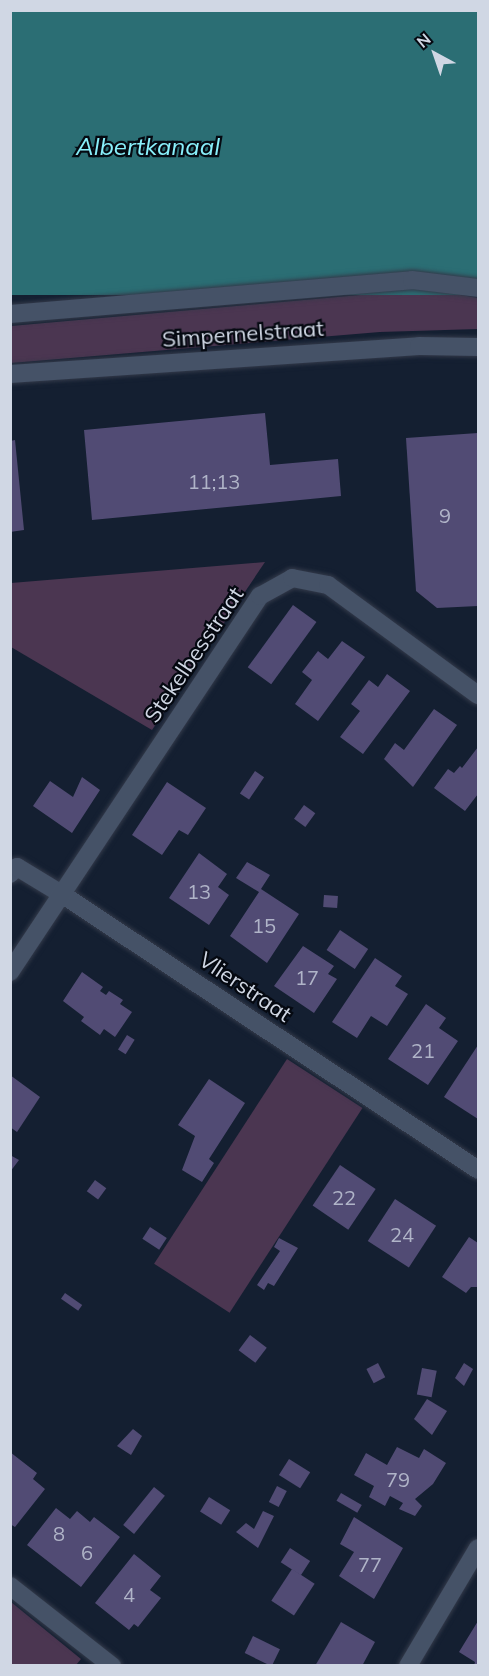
<!DOCTYPE html>
<style>
body{margin:0}
#map{position:relative;width:489px;height:1676px;overflow:hidden;background:#141f31;font-family:Mulish,sans-serif}
div>[style]{position:absolute}
.green>*{inset:0;background:#4b3651;transform-origin:0 0}
.water>*{inset:0;background:#2b6e74;transform-origin:0 0}
.building>*{inset:0;background:#514b74;transform-origin:0 0}
.roads{filter:drop-shadow(0 0 2px #333a4a) drop-shadow(0 0 2px #333a4a)}
.minor>*{height:18px;margin:-9px;padding:0 9px;transform-origin:9px;border-radius:9px;background:#455267}
span{translate:-50% -50%;white-space:nowrap;text-align:center;line-height:1.15;-webkit-text-stroke:4.5px #050911;paint-order:stroke}
.number-label{font-size:20px;color:#b0b4c8}
.number-label span{-webkit-text-stroke-width:0}
.street-label{font-size:22px;color:#d0d7e4}
.water-label{font-size:24px;color:#89f0fb;font-style:italic}
.frame{position:absolute;inset:0;border:12px solid #d0d7e4;pointer-events:none}
.north{position:absolute;left:405px;top:24px;width:60px;height:60px;-webkit-text-stroke:4px #050911;paint-order:stroke;rotate:320deg;font-size:16px;font-weight:700;line-height:24px;text-align:center;color:#d0d7e4}
.north::after{content:'';display:block;margin:auto;width:21px;height:27px;background:#d0d7e4;clip-path:polygon(50% 0,100% 100%,50% 72%,0 100%)}
</style>
<div id="map">
<div class="green">
<i style="clip-path:polygon(427px 289px,478px 298px,478px 329px,380px 332px,11px 363px,11px 326px)"></i>
<i style="clip-path:polygon(265px 562px,152px 730px,11px 647px,11px 583px)"></i>
<i style="left:287px;top:1059px;width:90px;height:244px;rotate:33deg"></i>
<i style="clip-path:polygon(11px 1602px,81px 1659px,76px 1665px,11px 1665px)"></i>
</div>
<div class="water">
<i style="left:11px;top:10px;width:467px;height:285px"></i>
</div>
<div class="building">
<i style="clip-path:polygon(265px 413px,270px 465px,338px 459px,341px 496px,92px 520px,84px 430px)"></i>
<i style="clip-path:polygon(478px 433px,478px 606px,437px 608px,416px 591px,406px 438px)"></i>
<i style="clip-path:polygon(15px 440px,24px 530px,10px 532px,10px 441px)"></i>
<i style="left:293px;top:605px;width:29px;height:77px;rotate:36deg"></i>
<i style="clip-path:polygon(342px 641px,365px 657px,318px 721px,295px 704px,312px 680px,302px 672px,318px 651px,328px 659px)"></i>
<i style="clip-path:polygon(387px 674px,410px 691px,363px 754px,340px 737px,360px 711px,351px 704px,369px 680px,378px 687px)"></i>
<i style="clip-path:polygon(434px 709px,457px 725px,413px 787px,384px 759px,395px 743px,404px 750px)"></i>
<i style="clip-path:polygon(478px 747px,478px 794px,465px 811px,434px 788px,448px 769px,454px 773px,460px 766px,462px 768px)"></i>
<i style="left:255px;top:771px;width:11px;height:27px;rotate:34deg"></i>
<i style="clip-path:polygon(82px 777px,100px 790px,72px 833px,33px 806px,50px 781px,73px 797px)"></i>
<i style="clip-path:polygon(167px 782px,206px 808px,188px 835px,179px 830px,162px 855px,132px 835px)"></i>
<i style="left:304px;top:805px;width:14px;height:17px;rotate:36deg"></i>
<i style="clip-path:polygon(199px 853px,227px 874px,218px 887px,229px 895px,209px 925px,169px 898px)"></i>
<i style="clip-path:polygon(247px 862px,270px 875px,261px 889px,299px 914px,267px 963px,230px 936px,259px 892px,236px 878px)"></i>
<i style="left:324px;top:895px;width:14px;height:12px;rotate:4deg"></i>
<i style="left:340px;top:930px;width:34px;height:24px;rotate:34deg"></i>
<i style="clip-path:polygon(303px 946px,334px 966px,328px 974px,337px 979px,314px 1013px,274px 986px)"></i>
<i style="clip-path:polygon(375px 958px,402px 976px,395px 986px,408px 994px,387px 1026px,371px 1016px,357px 1038px,332px 1022px)"></i>
<i style="clip-path:polygon(82px 972px,103px 987px,100px 991px,106px 995px,109px 991px,123px 1000px,120px 1004px,132px 1012px,115px 1037px,104px 1029px,100px 1035px,81px 1021px,84px 1017px,63px 1001px)"></i>
<i style="clip-path:polygon(426px 1004px,446px 1018px,439px 1028px,458px 1041px,428px 1085px,388px 1059px)"></i>
<i style="left:127px;top:1035px;width:9px;height:17px;rotate:32deg"></i>
<i style="clip-path:polygon(478px 1045px,478px 1119px,444px 1097px)"></i>
<i style="clip-path:polygon(10px 1075px,40px 1097px,17px 1132px,10px 1127px)"></i>
<i style="clip-path:polygon(209px 1079px,245px 1103px,209px 1159px,214px 1163px,202px 1182px,182px 1170px,195px 1136px,178px 1125px)"></i>
<i style="clip-path:polygon(10px 1155px,19px 1160px,10px 1172px)"></i>
<i style="left:340px;top:1165px;width:43px;height:49px;rotate:34deg"></i>
<i style="left:95px;top:1180px;width:14px;height:14px;rotate:36deg"></i>
<i style="left:395px;top:1199px;width:49px;height:50px;rotate:33deg"></i>
<i style="left:150px;top:1227px;width:20px;height:14px;rotate:33deg"></i>
<i style="clip-path:polygon(469px 1237px,478px 1243px,478px 1287px,471px 1287px,466px 1293px,442px 1277px)"></i>
<i style="clip-path:polygon(279px 1238px,298px 1248px,274px 1286px,268px 1283px,264px 1290px,257px 1285px,280px 1251px,274px 1247px)"></i>
<i style="left:65px;top:1293px;width:21px;height:7px;rotate:35deg"></i>
<i style="left:250px;top:1335px;width:21px;height:19px;rotate:37deg"></i>
<i style="left:378px;top:1363px;width:16px;height:13px;rotate:63deg"></i>
<i style="clip-path:polygon(464px 1363px,473px 1369px,464px 1386px,455px 1378px)"></i>
<i style="left:422px;top:1368px;width:15px;height:27px;rotate:11deg"></i>
<i style="clip-path:polygon(427px 1399px,447px 1411px,432px 1435px,414px 1419px)"></i>
<i style="clip-path:polygon(133px 1429px,142px 1436px,131px 1455px,117px 1446px)"></i>
<i style="clip-path:polygon(397px 1447px,419px 1458px,424px 1449px,446px 1463px,433px 1484px,415px 1499px,422px 1506px,415px 1516px,399px 1509px,403px 1503px,390px 1496px,385px 1506px,369px 1497px,374px 1486px,354px 1475px,366px 1453px,387px 1465px)"></i>
<i style="clip-path:polygon(10px 1452px,37px 1473px,33px 1479px,45px 1489px,15px 1527px,10px 1524px)"></i>
<i style="left:289px;top:1459px;width:25px;height:19px;rotate:32deg"></i>
<i style="left:277px;top:1486px;width:11px;height:18px;rotate:27deg"></i>
<i style="left:154px;top:1487px;width:14px;height:49px;rotate:39deg"></i>
<i style="left:341px;top:1493px;width:24px;height:9px;rotate:30deg"></i>
<i style="left:209px;top:1497px;width:25px;height:17px;rotate:32deg"></i>
<i style="clip-path:polygon(56px 1508px,70px 1519px,77px 1511px,90px 1522px,94px 1517px,120px 1537px,81px 1587px,27px 1545px)"></i>
<i style="clip-path:polygon(263px 1511px,274px 1516px,258px 1548px,236px 1532px,246px 1523px,254px 1529px)"></i>
<i style="clip-path:polygon(354px 1517px,403px 1548px,374px 1599px,339px 1576px,354px 1552px,340px 1544px)"></i>
<i style="left:290px;top:1548px;width:24px;height:17px;rotate:33deg"></i>
<i style="clip-path:polygon(134px 1554px,161px 1576px,150px 1590px,161px 1598px,138px 1627px,134px 1624px,129px 1630px,95px 1603px)"></i>
<i style="left:292px;top:1569px;width:27px;height:38px;rotate:33deg"></i>
<i style="clip-path:polygon(478px 1621px,478px 1666px,474px 1666px,475px 1662px,459px 1652px)"></i>
<i style="clip-path:polygon(341px 1622px,375px 1642px,362px 1666px,315px 1666px)"></i>
<i style="left:253px;top:1636px;width:30px;height:19px;rotate:26deg"></i>
</div>
<div class="roads">
<div class="minor">
<i style="left:10px;top:314px;width:403px;rotate:-4.8deg"></i>
<i style="left:412px;top:280px;width:66px;rotate:6.9deg"></i>
<i style="left:10px;top:374px;width:410px;rotate:-3.9deg"></i>
<i style="left:419px;top:346px;width:59px;rotate:1deg"></i>
<i style="left:10px;top:874px;width:10px;rotate:-45deg"></i>
<i style="left:17px;top:867px;width:54px;rotate:31.3deg"></i>
<i style="left:63px;top:895px;width:498px;rotate:33.5deg"></i>
<i style="left:10px;top:972px;width:452px;rotate:-56.4deg"></i>
<i style="left:260px;top:596px;width:37px;rotate:-29deg"></i>
<i style="left:292px;top:578px;width:37px;rotate:11deg"></i>
<i style="left:328px;top:585px;width:186px;rotate:36.3deg"></i>
<i style="left:10px;top:1586px;width:130px;rotate:38.1deg"></i>
<i style="left:408px;top:1666px;width:137px;rotate:-59.3deg"></i>
</div>
</div>
<div class="number-label">
<span style="left:214px;top:481px">11;13</span>
<span style="left:445px;top:515px">9</span>
<span style="left:199px;top:891px">13</span>
<span style="left:264px;top:925px">15</span>
<span style="left:307px;top:977px">17</span>
<span style="left:423px;top:1050px">21</span>
<span style="left:344px;top:1197px">22</span>
<span style="left:402px;top:1234px">24</span>
<span style="left:398px;top:1479px">79</span>
<span style="left:59px;top:1533px">8</span>
<span style="left:87px;top:1552px">6</span>
<span style="left:370px;top:1564px">77</span>
<span style="left:129px;top:1594px">4</span>
</div>
<div class="street-label">
<span style="left:243px;top:334px;rotate:-4deg">Simpernelstraat</span>
<span style="left:194px;top:655px;rotate:-56deg">Stekelbesstraat</span>
<span style="left:245px;top:987px;rotate:34deg">Vlierstraat</span>
</div>
<div class="water-label">
<span style="left:148px;top:147px">Albertkanaal</span>
</div>
<div class="frame"></div>
<div class="north">N</div>
</div>
